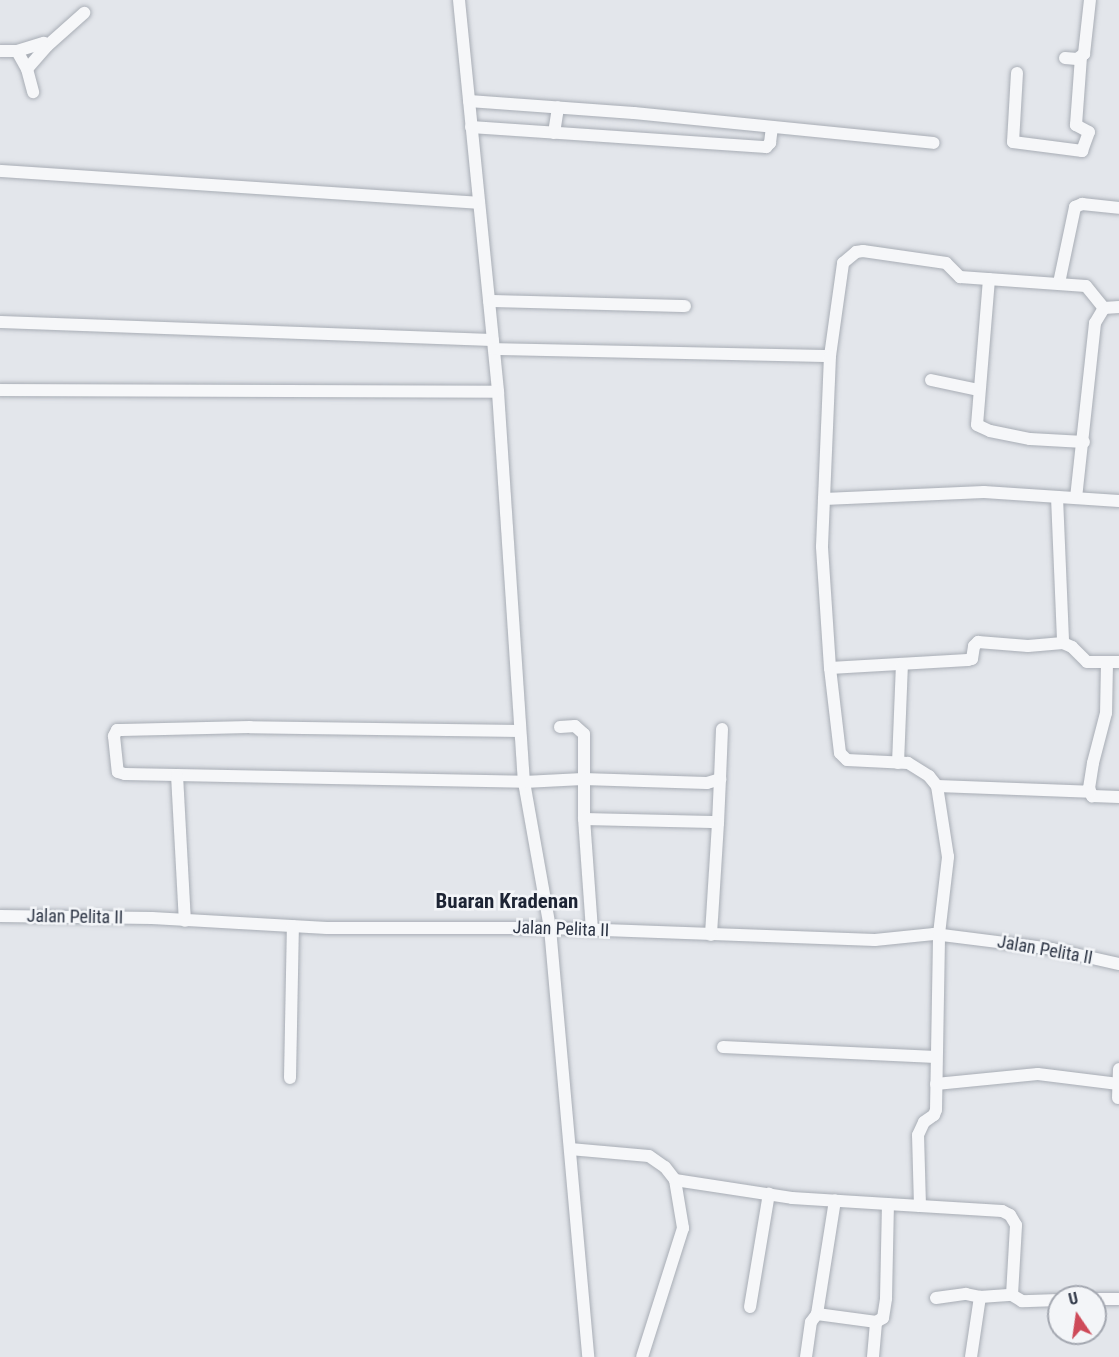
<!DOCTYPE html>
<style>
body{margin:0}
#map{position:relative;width:1119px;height:1357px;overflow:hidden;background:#e3e6eb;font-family:"Roboto Condensed",sans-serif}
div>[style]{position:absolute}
.roads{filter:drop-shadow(0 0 2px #a8adb5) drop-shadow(0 0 2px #a8adb5)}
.minor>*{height:12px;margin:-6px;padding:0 6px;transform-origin:6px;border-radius:6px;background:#f6f7f9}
span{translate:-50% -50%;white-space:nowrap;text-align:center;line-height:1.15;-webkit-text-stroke:5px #f3f5f8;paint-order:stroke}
.street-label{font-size:18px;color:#2b3343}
.quarter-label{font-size:21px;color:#1d2434;font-weight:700}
.north{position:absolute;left:1047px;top:1285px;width:60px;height:60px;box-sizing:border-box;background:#f3f5f8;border:2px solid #a3a7b0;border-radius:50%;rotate:347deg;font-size:16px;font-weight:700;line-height:24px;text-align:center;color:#2b3343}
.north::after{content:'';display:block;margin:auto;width:21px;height:27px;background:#ce4a59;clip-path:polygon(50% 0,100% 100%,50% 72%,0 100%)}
</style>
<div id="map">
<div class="roads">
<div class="minor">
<i style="left:459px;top:0;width:394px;rotate:84.3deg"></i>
<i style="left:498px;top:392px;width:391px;rotate:86.2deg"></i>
<i style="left:524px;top:782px;width:148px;rotate:79.9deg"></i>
<i style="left:550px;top:928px;width:431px;rotate:84.9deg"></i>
<i style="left:47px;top:46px;width:50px;rotate:-41.7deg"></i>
<i style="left:0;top:51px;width:17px"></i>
<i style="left:17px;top:51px;width:28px;rotate:-17deg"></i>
<i style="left:44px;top:43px;width:4px;rotate:45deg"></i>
<i style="left:47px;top:46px;width:30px;rotate:131deg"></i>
<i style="left:17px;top:51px;width:21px;rotate:61deg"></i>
<i style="left:27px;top:69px;width:24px;rotate:75deg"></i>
<i style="left:1065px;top:58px;width:12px;rotate:5deg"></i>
<i style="left:1077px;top:59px;width:9px;rotate:-36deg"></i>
<i style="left:1084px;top:54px;width:54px;rotate:-83.7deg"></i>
<i style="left:1017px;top:73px;width:69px;rotate:93.3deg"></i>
<i style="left:1013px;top:142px;width:70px;rotate:7.4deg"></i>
<i style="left:1082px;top:151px;width:20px;rotate:-70deg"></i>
<i style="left:1089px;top:132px;width:15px;rotate:-152deg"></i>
<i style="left:1076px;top:125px;width:68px;rotate:-85.8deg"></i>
<i style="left:469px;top:101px;width:165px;rotate:4.2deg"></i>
<i style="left:634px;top:113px;width:301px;rotate:5.7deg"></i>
<i style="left:471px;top:127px;width:296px;rotate:3.9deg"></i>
<i style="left:766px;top:147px;width:6px;rotate:-45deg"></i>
<i style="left:770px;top:143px;width:16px;rotate:-83deg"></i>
<i style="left:554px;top:133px;width:26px;rotate:-81deg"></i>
<i style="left:0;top:171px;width:480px;rotate:3.8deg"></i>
<i style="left:989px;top:279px;width:146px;rotate:94.7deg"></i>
<i style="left:977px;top:425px;width:14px;rotate:25deg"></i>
<i style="left:990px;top:431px;width:41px;rotate:11.3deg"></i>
<i style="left:1030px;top:439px;width:54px;rotate:3.2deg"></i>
<i style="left:1059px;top:283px;width:78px;rotate:-78.1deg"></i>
<i style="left:1075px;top:207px;width:8px;rotate:-23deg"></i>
<i style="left:1082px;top:204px;width:37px;rotate:6deg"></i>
<i style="left:489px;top:301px;width:196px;rotate:1.5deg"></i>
<i style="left:0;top:322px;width:493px;rotate:2.1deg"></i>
<i style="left:494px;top:349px;width:336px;rotate:1.2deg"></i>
<i style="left:830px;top:356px;width:94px;rotate:-82deg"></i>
<i style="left:843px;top:263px;width:17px;rotate:-40deg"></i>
<i style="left:856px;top:252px;width:7px;rotate:-8deg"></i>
<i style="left:863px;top:251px;width:84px;rotate:8.2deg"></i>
<i style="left:946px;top:263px;width:20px;rotate:45deg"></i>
<i style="left:960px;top:277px;width:126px;rotate:4.1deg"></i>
<i style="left:1086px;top:286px;width:28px;rotate:51deg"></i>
<i style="left:1104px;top:308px;width:15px;rotate:-4deg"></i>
<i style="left:931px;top:380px;width:49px;rotate:11.8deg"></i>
<i style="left:0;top:390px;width:498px;rotate:0.2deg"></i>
<i style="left:1057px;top:497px;width:146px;rotate:87.6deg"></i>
<i style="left:1063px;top:643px;width:10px;rotate:24deg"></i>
<i style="left:1072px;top:647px;width:21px;rotate:45deg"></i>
<i style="left:1087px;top:662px;width:32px"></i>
<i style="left:1076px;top:498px;width:176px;rotate:-83.8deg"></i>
<i style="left:1095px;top:323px;width:17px;rotate:-59deg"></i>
<i style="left:824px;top:499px;width:143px;rotate:-87.6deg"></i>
<i style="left:1107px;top:663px;width:50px;rotate:91.1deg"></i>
<i style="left:1106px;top:713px;width:52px;rotate:104.6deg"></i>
<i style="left:1093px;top:763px;width:25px;rotate:99deg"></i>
<i style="left:1089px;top:788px;width:9px;rotate:69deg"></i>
<i style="left:1092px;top:796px;width:27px;rotate:2deg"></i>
<i style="left:830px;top:668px;width:138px;rotate:-3.3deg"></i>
<i style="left:968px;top:660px;width:4px;rotate:-14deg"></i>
<i style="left:972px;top:659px;width:13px;rotate:-81deg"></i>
<i style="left:974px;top:646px;width:6px;rotate:-45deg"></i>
<i style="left:978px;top:642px;width:50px;rotate:4.6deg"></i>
<i style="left:1028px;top:646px;width:35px;rotate:-5deg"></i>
<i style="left:560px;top:727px;width:15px;rotate:-4deg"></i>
<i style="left:575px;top:726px;width:12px;rotate:42deg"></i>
<i style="left:584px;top:734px;width:85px;rotate:90deg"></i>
<i style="left:520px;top:731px;width:270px;rotate:-179.2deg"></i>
<i style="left:250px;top:727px;width:129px;rotate:178.7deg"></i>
<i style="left:121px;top:730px;width:4px;rotate:180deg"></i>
<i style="left:117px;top:730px;width:7px;rotate:117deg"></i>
<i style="left:114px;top:736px;width:36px;rotate:84deg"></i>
<i style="left:118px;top:772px;width:7px;rotate:16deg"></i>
<i style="left:125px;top:774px;width:399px;rotate:1.1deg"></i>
<i style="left:524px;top:782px;width:59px;rotate:-2.9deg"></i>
<i style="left:583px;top:779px;width:124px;rotate:1.8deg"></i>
<i style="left:707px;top:783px;width:14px;rotate:-17deg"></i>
<i style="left:720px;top:779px;width:50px;rotate:-87.7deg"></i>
<i style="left:898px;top:763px;width:99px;rotate:-87.7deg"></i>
<i style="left:177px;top:775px;width:146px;rotate:86.9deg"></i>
<i style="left:937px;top:786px;width:153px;rotate:2.2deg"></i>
<i style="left:718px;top:823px;width:44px;rotate:-87.4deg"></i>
<i style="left:0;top:916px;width:152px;rotate:0.8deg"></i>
<i style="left:152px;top:918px;width:175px;rotate:3.3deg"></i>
<i style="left:327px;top:928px;width:223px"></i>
<i style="left:550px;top:928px;width:325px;rotate:2.1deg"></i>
<i style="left:875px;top:940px;width:59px;rotate:-5.8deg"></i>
<i style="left:934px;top:934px;width:119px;rotate:7.2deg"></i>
<i style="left:1052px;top:949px;width:69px;rotate:12.6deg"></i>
<i style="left:592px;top:930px;width:111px;rotate:-94.1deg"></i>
<i style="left:584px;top:819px;width:128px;rotate:1.3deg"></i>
<i style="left:712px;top:822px;width:6px;rotate:9deg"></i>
<i style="left:718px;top:823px;width:112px;rotate:93.6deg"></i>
<i style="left:723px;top:1047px;width:213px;rotate:2.7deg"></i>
<i style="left:290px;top:1078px;width:152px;rotate:-88.9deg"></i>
<i style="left:936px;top:1084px;width:102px;rotate:-5.6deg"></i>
<i style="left:1038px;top:1074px;width:81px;rotate:7.1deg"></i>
<i style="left:1118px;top:1098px;width:29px;rotate:-88deg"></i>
<i style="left:570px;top:1149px;width:79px;rotate:5.1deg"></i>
<i style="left:649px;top:1156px;width:19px;rotate:35deg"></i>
<i style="left:665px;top:1167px;width:16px;rotate:52deg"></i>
<i style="left:675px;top:1180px;width:49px;rotate:80.5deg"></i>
<i style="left:683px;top:1228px;width:135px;rotate:107.6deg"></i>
<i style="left:675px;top:1180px;width:118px;rotate:8.7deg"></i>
<i style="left:792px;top:1198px;width:128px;rotate:3.6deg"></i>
<i style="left:936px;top:1298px;width:30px;rotate:-8deg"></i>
<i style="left:966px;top:1294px;width:14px;rotate:12deg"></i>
<i style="left:1095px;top:1299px;width:24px"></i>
<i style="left:1059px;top:1300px;width:37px;rotate:178deg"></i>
<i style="left:1022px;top:1301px;width:12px;rotate:-149deg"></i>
<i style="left:1012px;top:1295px;width:70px;rotate:-86.7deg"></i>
<i style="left:1016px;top:1225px;width:12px;rotate:-121deg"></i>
<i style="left:1010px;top:1215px;width:9px;rotate:-153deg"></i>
<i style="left:1002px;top:1211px;width:82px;rotate:-176.5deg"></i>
<i style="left:920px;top:1206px;width:71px;rotate:-91.6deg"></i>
<i style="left:918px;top:1135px;width:14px;rotate:-65deg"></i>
<i style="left:924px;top:1122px;width:12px;rotate:-35deg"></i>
<i style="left:934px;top:1115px;width:5px;rotate:-68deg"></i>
<i style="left:936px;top:1110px;width:176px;rotate:-89deg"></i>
<i style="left:939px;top:934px;width:78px;rotate:-83.3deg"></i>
<i style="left:948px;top:857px;width:72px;rotate:-98.8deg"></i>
<i style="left:937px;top:786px;width:13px;rotate:-129deg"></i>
<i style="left:929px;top:776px;width:25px;rotate:-148deg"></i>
<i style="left:908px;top:763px;width:61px;rotate:-177.2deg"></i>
<i style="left:847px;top:760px;width:10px;rotate:-135deg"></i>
<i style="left:840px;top:753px;width:86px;rotate:-96.7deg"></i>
<i style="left:830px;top:668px;width:122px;rotate:-93.8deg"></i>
<i style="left:822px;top:546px;width:47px;rotate:-87.6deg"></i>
<i style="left:824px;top:499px;width:160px;rotate:-2.5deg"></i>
<i style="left:984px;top:492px;width:135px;rotate:3.8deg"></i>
<i style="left:750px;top:1307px;width:115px;rotate:-80.5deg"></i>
<i style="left:817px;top:1314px;width:115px;rotate:-81deg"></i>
<i style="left:806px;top:1357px;width:35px;rotate:-82deg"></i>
<i style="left:811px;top:1322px;width:10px;rotate:-53deg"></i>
<i style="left:817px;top:1314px;width:60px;rotate:7.7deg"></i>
<i style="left:876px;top:1322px;width:8px;rotate:-30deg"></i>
<i style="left:883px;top:1318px;width:20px;rotate:-81deg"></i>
<i style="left:886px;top:1298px;width:94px;rotate:-88.8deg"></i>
<i style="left:873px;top:1357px;width:35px;rotate:-85deg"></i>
<i style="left:971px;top:1357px;width:61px;rotate:-81.5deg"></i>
<i style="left:980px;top:1297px;width:32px;rotate:-4deg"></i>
</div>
</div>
<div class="street-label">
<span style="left:75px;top:917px;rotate:1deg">Jalan Pelita II</span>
<span style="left:561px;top:929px;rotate:2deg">Jalan Pelita II</span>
<span style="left:1045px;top:950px;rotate:10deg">Jalan Pelita II</span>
</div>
<div class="quarter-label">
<span style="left:507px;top:901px">Buaran Kradenan</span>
</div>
<div class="north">U</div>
</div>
